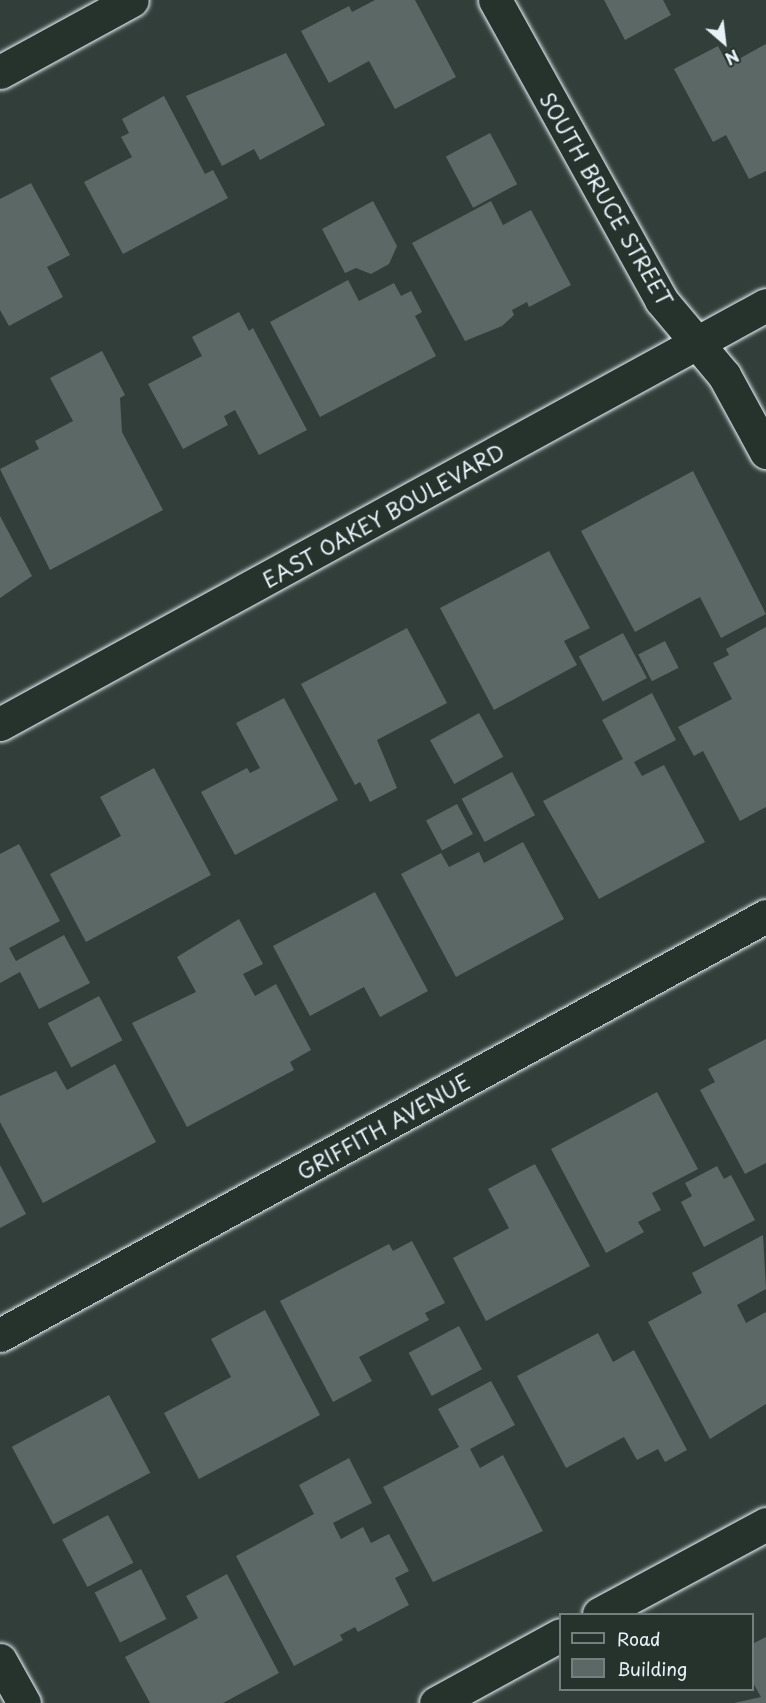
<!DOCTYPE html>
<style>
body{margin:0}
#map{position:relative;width:766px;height:1703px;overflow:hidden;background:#323e39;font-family:"Playpen Sans",sans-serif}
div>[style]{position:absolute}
.building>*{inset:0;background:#5c6865;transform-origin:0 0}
.roads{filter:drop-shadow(0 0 2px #e8f1f8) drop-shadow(0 0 2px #e8f1f8)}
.street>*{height:33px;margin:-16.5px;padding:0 16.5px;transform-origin:16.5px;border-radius:16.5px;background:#26332d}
.secondary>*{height:33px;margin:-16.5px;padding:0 16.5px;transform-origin:16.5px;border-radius:16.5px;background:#26332d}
span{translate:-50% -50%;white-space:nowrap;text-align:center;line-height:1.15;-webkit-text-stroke:6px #26332d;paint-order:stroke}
.street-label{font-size:21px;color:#e8f1f8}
.legend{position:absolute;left:559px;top:1613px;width:195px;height:78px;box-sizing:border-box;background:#26332d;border:2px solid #747f7e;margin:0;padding:8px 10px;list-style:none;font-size:18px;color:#e8f1f8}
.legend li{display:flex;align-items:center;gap:12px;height:30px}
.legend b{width:30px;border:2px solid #747f7e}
.north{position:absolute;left:694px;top:12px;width:60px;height:60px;-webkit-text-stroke:4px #26332d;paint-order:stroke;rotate:152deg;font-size:16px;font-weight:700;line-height:24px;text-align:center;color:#e8f1f8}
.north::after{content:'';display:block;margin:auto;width:21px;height:27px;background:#e8f1f8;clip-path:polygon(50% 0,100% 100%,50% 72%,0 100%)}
</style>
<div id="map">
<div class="building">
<i style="clip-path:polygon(375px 0,415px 0,456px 77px,395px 109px,369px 61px,329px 83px,301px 31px,349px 6px,352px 12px)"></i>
<i style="clip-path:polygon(604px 0,663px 0,671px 15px,625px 40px)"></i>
<i style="clip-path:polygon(766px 44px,766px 171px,749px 179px,726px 135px,713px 142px,674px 69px,718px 46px,728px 65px)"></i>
<i style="clip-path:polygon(286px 53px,325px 125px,260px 160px,254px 149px,222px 166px,186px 96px)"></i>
<i style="clip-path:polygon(164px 96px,205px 174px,213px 170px,228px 198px,123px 254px,84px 182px,132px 157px,121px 137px,129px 133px,122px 119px)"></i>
<i style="left:490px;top:133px;width:58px;height:50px;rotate:62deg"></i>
<i style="clip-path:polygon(31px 183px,70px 255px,47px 267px,63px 297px,9px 326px,0 310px,0 199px)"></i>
<i style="clip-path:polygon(373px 201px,397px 246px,389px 264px,371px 274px,356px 268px,345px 273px,322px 229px)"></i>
<i style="clip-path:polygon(491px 201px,503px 225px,531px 210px,571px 285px,529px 307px,527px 302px,512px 310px,514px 315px,502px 326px,465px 341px,412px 243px)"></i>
<i style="clip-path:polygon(348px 280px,359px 301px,394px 283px,401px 296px,411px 291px,422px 312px,415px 316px,436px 356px,320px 417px,270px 322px)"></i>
<i style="clip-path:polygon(239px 312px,249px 331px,253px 328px,307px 430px,259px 455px,235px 410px,224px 416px,228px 425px,183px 449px,148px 384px,202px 356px,192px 337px)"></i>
<i style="clip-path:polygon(102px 351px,125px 395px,120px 398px,122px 432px,163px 510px,50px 570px,0 469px,39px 449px,35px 441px,73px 421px,50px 378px)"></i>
<i style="clip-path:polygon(693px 471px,766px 614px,721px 638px,700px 597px,635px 632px,581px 531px)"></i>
<i style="clip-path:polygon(0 516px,32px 576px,0 598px)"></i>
<i style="clip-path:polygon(549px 551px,590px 628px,564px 641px,577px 665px,494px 710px,440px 608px)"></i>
<i style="clip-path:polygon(766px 627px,766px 807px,740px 821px,703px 751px,694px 756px,678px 727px,732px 699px,713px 663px,729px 655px,726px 649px)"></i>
<i style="clip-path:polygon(407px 628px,447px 703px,377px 740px,397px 788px,370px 802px,360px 782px,355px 785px,301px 684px)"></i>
<i style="left:623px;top:633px;width:51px;height:50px;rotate:62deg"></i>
<i style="left:665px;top:641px;width:30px;height:30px;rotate:63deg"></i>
<i style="clip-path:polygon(652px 693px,676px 740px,634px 762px,642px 776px,664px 765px,705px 842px,599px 899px,543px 801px,623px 759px,602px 720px)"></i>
<i style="clip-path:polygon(284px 698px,338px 800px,235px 855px,201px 792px,247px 768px,250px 773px,260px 768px,236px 723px)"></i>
<i style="left:479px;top:713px;width:50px;height:56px;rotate:61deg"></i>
<i style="clip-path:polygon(154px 768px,211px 875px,86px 942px,50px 874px,121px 836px,100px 797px)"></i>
<i style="left:512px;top:772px;width:49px;height:57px;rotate:62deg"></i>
<i style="left:457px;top:804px;width:34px;height:35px;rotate:62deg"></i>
<i style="clip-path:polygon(523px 842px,564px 919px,456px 977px,401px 874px,441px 853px,449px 867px,479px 852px,484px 863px)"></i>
<i style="clip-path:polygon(19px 844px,60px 921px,9px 948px,16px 961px,64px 935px,90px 983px,39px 1009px,20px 972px,0 983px,0 854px)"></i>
<i style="clip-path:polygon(375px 892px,428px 991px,380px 1017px,364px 987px,310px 1016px,273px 946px)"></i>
<i style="clip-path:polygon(239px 919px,263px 964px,243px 974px,255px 996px,276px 984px,311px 1050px,290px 1062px,294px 1070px,187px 1127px,132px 1023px,196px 992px,177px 957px)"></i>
<i style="left:99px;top:996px;width:50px;height:58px;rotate:62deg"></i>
<i style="clip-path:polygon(766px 1039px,766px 1163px,745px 1174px,700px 1090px,715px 1082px,708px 1069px)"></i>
<i style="clip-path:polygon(115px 1064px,156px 1142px,43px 1203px,0 1122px,0 1096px,56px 1071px,67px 1090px)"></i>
<i style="clip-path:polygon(657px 1092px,698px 1169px,652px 1193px,661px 1210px,638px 1222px,644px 1232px,606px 1253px,551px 1149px)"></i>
<i style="clip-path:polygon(535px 1164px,590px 1266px,486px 1321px,453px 1258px,509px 1228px,488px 1189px)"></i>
<i style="clip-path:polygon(0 1165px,26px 1214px,0 1228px)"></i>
<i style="clip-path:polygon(717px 1166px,724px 1179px,731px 1175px,755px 1220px,704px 1247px,681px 1202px,692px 1196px,685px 1183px)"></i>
<i style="clip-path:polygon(763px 1235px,766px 1289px,737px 1305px,746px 1323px,766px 1312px,766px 1404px,710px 1439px,648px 1322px,702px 1293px,692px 1273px)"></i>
<i style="clip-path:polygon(412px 1241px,445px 1303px,425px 1313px,429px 1320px,359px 1357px,372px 1381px,333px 1402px,280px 1301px,389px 1244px,393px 1251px)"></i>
<i style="clip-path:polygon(265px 1310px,320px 1415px,199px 1479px,164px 1413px,231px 1377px,211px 1339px)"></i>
<i style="left:459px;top:1326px;width:49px;height:57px;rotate:62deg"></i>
<i style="clip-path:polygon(598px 1333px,613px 1362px,634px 1350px,687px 1450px,665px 1462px,658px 1449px,637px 1460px,624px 1437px,566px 1468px,517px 1376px)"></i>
<i style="clip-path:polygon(491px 1381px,515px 1425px,470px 1449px,480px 1468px,503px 1455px,543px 1531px,433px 1582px,383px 1487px,459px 1447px,438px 1409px)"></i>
<i style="left:109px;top:1395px;width:88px;height:110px;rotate:62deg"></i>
<i style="clip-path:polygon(349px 1458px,372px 1503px,333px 1523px,341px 1539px,363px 1527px,371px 1543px,389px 1534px,409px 1571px,395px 1578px,409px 1605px,358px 1632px,355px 1627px,340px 1635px,343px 1640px,294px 1666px,236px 1556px,314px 1514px,299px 1485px)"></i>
<i style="left:108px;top:1515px;width:54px;height:52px;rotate:62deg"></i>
<i style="left:141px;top:1569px;width:56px;height:52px;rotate:63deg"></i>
<i style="clip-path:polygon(227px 1574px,279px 1673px,223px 1703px,150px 1703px,125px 1657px,198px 1618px,186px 1596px)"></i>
<i style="clip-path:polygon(766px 1637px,766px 1703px,734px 1703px,761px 1697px,752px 1681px,752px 1644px)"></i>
</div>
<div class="roads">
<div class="street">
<i style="left:495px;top:0;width:343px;rotate:61deg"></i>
<i style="left:661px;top:300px;width:98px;rotate:50deg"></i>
<i style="left:724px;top:375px;width:88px;rotate:61.4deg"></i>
<i style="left:0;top:72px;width:150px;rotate:-28.6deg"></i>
<i style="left:0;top:1335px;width:873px;rotate:-28.68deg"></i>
<i style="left:599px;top:1614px;width:190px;rotate:-28.3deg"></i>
<i style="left:436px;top:1703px;width:141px;rotate:-28.7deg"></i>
</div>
<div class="secondary">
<i style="left:0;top:724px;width:873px;rotate:-28.68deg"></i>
<i style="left:0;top:1660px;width:49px;rotate:60.8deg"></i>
</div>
</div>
<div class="street-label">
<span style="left:607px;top:199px;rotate:60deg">SOUTH BRUCE STREET</span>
<span style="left:383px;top:515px;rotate:-29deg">EAST OAKEY BOULEVARD</span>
<span style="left:383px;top:1126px;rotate:-29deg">GRIFFITH AVENUE</span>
</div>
<ul class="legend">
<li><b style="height:8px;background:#26332d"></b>Road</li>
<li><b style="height:16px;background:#5c6865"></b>Building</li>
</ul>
<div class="north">N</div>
</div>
